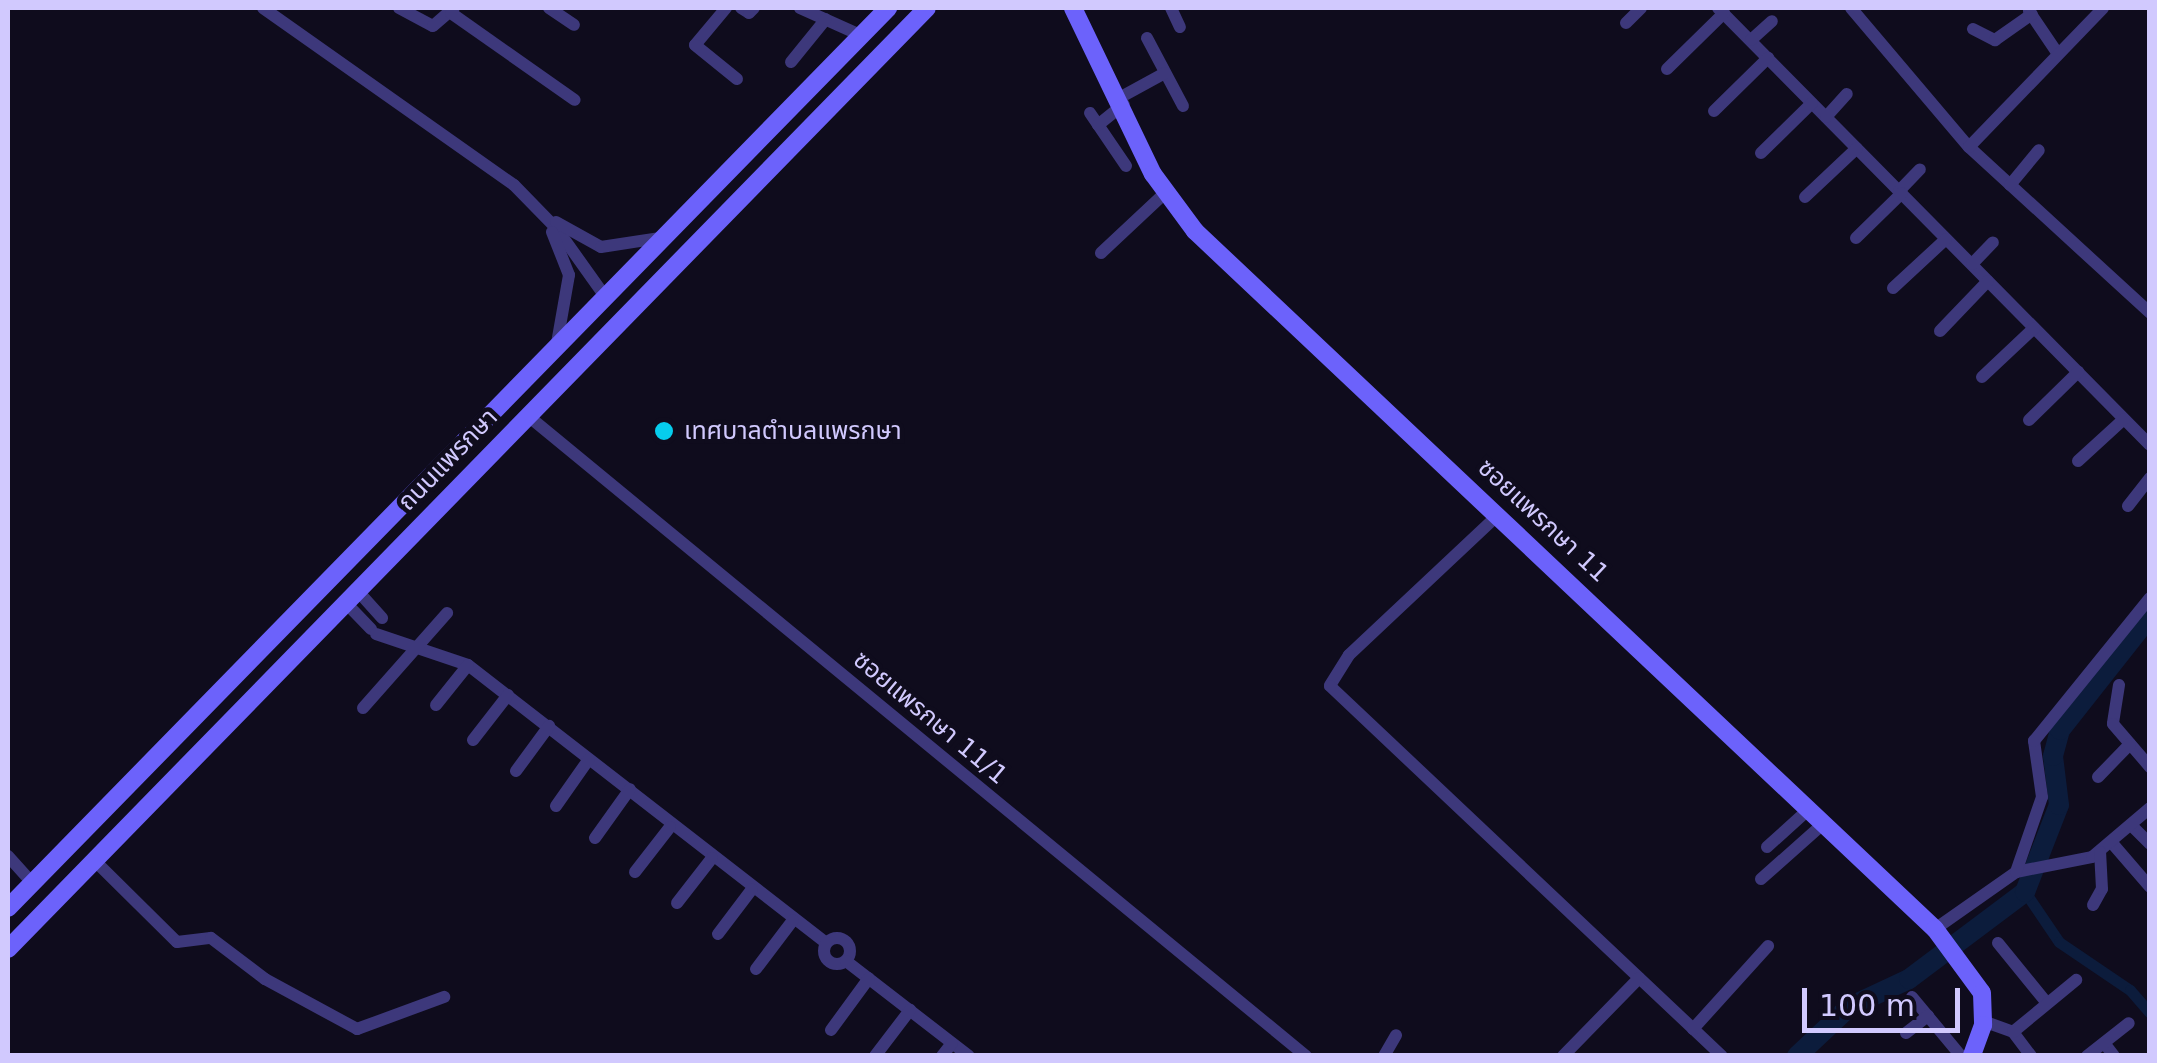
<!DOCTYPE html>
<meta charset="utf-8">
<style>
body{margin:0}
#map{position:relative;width:2157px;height:1063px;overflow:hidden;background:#0f0c1d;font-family:"DejaVu Sans","Noto Sans Thai",sans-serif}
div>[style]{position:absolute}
.canal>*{height:11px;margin:-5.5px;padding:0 5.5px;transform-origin:5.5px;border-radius:5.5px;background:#0c1c3c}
.river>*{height:20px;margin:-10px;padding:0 10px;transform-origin:10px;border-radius:10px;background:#0c1c3c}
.street>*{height:12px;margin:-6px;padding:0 6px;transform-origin:6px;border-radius:6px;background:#3d387b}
.street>.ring{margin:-6px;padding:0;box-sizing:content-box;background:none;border:12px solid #3d387b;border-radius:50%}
.secondary>*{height:18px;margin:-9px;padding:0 9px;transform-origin:9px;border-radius:9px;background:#6c62fb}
.dots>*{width:28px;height:28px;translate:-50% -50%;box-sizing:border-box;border:5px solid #0f0c1d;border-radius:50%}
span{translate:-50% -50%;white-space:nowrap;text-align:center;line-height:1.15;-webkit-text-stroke:9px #0f0c1d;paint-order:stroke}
.poi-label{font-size:25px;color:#d1c9fe}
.left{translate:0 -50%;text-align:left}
.street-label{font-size:25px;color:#d1c9fe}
.frame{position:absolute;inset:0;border:10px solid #d1c9fe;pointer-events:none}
.scale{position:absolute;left:1802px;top:988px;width:158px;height:45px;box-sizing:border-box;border:5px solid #d1c9fe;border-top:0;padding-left:12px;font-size:30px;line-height:35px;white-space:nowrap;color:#d1c9fe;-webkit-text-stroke:8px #0f0c1d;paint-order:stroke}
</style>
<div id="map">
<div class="canal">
<i style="left:2025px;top:892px;width:60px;rotate:55.8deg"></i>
<i style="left:2059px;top:942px;width:86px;rotate:34.1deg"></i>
<i style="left:2130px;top:990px;width:30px;rotate:49deg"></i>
</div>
<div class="river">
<i style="left:1797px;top:1056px;width:71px;rotate:-43.3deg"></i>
<i style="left:1849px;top:1007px;width:66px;rotate:-25deg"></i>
<i style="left:1909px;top:979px;width:145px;rotate:-36.9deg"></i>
<i style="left:2025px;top:892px;width:93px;rotate:-68.7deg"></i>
<i style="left:2059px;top:805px;width:49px;rotate:-97deg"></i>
<i style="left:2053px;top:756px;width:27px;rotate:-75deg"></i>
<i style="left:2060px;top:730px;width:145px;rotate:-51.7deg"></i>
</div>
<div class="street">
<i style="left:263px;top:8px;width:307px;rotate:35.2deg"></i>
<i style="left:514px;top:185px;width:62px;rotate:45.7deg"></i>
<i style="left:557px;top:229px;width:81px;rotate:54.5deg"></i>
<i style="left:399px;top:8px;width:38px;rotate:28deg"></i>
<i style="left:433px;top:26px;width:28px;rotate:-41deg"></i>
<i style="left:549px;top:8px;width:30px;rotate:34deg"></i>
<i style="left:726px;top:8px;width:48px;rotate:130deg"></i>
<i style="left:695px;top:45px;width:54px;rotate:39deg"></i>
<i style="left:741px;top:8px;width:9px;rotate:32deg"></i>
<i style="left:749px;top:13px;width:7px;rotate:-45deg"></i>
<i style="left:800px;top:8px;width:66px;rotate:24.2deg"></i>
<i style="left:1171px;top:8px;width:21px;rotate:65deg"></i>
<i style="left:1718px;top:8px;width:614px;rotate:45.33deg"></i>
<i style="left:1851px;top:8px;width:182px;rotate:49.7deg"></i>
<i style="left:1969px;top:147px;width:246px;rotate:42.5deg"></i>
<i style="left:2029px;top:11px;width:52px;rotate:56deg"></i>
<i style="left:451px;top:13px;width:151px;rotate:35.1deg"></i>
<i style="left:1626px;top:23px;width:21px;rotate:-45deg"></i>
<i style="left:1973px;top:29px;width:25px;rotate:27deg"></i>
<i style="left:1995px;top:40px;width:45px;rotate:-35.1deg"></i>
<i style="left:1147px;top:38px;width:77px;rotate:62.1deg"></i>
<i style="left:1751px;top:40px;width:28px;rotate:-42deg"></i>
<i style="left:791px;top:62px;width:55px;rotate:-50.9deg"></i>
<i style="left:1667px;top:69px;width:80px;rotate:-44.5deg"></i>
<i style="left:1121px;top:97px;width:50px;rotate:-28.6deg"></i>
<i style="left:1714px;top:111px;width:76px;rotate:-44.5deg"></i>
<i style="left:1090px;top:113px;width:64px;rotate:55.8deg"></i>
<i style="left:1826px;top:117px;width:31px;rotate:-48deg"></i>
<i style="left:1098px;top:125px;width:33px;rotate:-39deg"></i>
<i style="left:1969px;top:147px;width:193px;rotate:-46deg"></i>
<i style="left:1761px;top:153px;width:71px;rotate:-44.4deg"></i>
<i style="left:2010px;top:185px;width:45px;rotate:-50.4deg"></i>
<i style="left:1899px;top:191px;width:30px;rotate:-46deg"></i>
<i style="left:1805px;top:197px;width:71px;rotate:-43.3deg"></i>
<i style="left:556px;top:222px;width:51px;rotate:29.1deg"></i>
<i style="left:601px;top:247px;width:60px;rotate:-8.7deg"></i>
<i style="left:552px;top:232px;width:46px;rotate:68.4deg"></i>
<i style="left:569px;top:275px;width:69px;rotate:100deg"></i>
<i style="left:1856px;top:238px;width:64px;rotate:-44.4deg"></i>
<i style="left:1101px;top:253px;width:86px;rotate:-43.1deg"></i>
<i style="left:1972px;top:264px;width:30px;rotate:-46deg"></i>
<i style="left:1893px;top:288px;width:72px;rotate:-42.8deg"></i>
<i style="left:1940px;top:331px;width:69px;rotate:-46.2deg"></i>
<i style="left:1982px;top:377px;width:71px;rotate:-43.3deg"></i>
<i style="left:527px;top:415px;width:1009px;rotate:39.45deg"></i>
<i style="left:2029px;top:420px;width:69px;rotate:-44.4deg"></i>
<i style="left:2078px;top:461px;width:62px;rotate:-42.4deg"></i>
<i style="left:2128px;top:506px;width:36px;rotate:-52deg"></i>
<i style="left:1499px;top:514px;width:206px;rotate:136.8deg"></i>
<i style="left:1349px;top:655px;width:36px;rotate:122deg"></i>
<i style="left:1330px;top:686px;width:539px;rotate:43.35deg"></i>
<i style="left:356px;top:589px;width:39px;rotate:48deg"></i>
<i style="left:344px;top:601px;width:39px;rotate:46deg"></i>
<i style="left:376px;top:634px;width:97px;rotate:18.6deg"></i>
<i style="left:468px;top:665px;width:453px;rotate:37.8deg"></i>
<i style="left:2119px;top:685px;width:39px;rotate:99deg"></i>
<i style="left:2113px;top:724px;width:57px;rotate:49.3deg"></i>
<i style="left:436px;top:705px;width:51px;rotate:-51.3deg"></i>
<i style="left:363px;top:708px;width:127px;rotate:-48.5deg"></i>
<i style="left:473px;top:740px;width:57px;rotate:-52.1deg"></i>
<i style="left:516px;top:771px;width:56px;rotate:-53.7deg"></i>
<i style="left:2098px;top:777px;width:46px;rotate:-45.9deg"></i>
<i style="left:556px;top:806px;width:57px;rotate:-54.9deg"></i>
<i style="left:2131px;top:825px;width:27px;rotate:45deg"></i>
<i style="left:595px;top:838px;width:60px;rotate:-54.5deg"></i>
<i style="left:2112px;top:843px;width:58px;rotate:49.2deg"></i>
<i style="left:1767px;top:847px;width:57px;rotate:-42.1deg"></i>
<i style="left:8px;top:856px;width:36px;rotate:48deg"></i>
<i style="left:93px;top:859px;width:118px;rotate:44.7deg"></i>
<i style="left:177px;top:942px;width:34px;rotate:-7deg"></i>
<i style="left:211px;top:938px;width:68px;rotate:37.2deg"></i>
<i style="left:265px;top:979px;width:105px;rotate:28.5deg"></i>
<i style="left:357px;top:1029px;width:93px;rotate:-20.2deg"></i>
<i style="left:635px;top:872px;width:57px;rotate:-52.1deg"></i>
<i style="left:2016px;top:872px;width:77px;rotate:-11.2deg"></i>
<i style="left:2092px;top:857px;width:76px;rotate:-40.2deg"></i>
<i style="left:1761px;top:879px;width:84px;rotate:-41.6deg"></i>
<i style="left:677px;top:903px;width:57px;rotate:-52.1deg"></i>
<i style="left:2093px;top:905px;width:18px;rotate:-61deg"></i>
<i style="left:2102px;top:889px;width:37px;rotate:-93deg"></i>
<i style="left:1935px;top:929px;width:99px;rotate:-35.1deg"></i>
<i style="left:2016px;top:872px;width:79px;rotate:-70.9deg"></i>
<i style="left:2042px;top:797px;width:57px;rotate:-98.1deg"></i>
<i style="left:2034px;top:741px;width:184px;rotate:-51deg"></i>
<i style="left:718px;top:934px;width:56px;rotate:-52.9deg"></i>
<i class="ring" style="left:824px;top:938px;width:14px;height:14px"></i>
<i style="left:1998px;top:943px;width:77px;rotate:50.8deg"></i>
<i style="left:846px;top:961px;width:155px;rotate:37.7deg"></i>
<i style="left:756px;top:969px;width:61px;rotate:-52.9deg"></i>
<i style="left:1912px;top:997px;width:77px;rotate:50.3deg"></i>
<i style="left:1983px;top:1021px;width:32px;rotate:20deg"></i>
<i style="left:2013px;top:1032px;width:30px;rotate:53deg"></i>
<i style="left:1693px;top:1029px;width:112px;rotate:-47.9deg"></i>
<i style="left:831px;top:1030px;width:64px;rotate:-53.8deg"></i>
<i style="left:2013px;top:1032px;width:82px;rotate:-39.5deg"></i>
<i style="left:1906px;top:1033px;width:28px;rotate:-38deg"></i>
<i style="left:2104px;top:1043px;width:16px;rotate:52deg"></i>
<i style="left:875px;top:1056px;width:58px;rotate:-52.7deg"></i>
<i style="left:942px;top:1056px;width:16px;rotate:-52deg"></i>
<i style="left:1384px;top:1056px;width:24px;rotate:-60deg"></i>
<i style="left:1563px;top:1056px;width:109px;rotate:-45.7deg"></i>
<i style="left:2087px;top:1056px;width:53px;rotate:-38.2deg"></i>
</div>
<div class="secondary">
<i style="left:1073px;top:8px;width:184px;rotate:64.3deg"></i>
<i style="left:1153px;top:174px;width:71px;rotate:53.6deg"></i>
<i style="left:1195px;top:231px;width:1017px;rotate:43.33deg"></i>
<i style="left:1935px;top:929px;width:79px;rotate:53.7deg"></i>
<i style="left:1982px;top:993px;width:32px;rotate:88deg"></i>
<i style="left:1983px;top:1025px;width:33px;rotate:110deg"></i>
<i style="left:8px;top:908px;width:1259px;rotate:-45.64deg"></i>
<i style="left:8px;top:949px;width:1315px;rotate:-45.68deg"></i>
</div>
<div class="dots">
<i style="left:664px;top:431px;background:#06cded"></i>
</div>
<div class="poi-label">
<span class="left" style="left:684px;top:431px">เทศบาลตำบลแพรกษา</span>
</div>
<div class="street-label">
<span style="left:448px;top:460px;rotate:-46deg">ถนนแพรกษา</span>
<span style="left:1543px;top:521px;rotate:43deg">ซอยแพรกษา 11</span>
<span style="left:930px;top:718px;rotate:40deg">ซอยแพรกษา 11/1</span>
</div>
<div class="frame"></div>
<div class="scale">100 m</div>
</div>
